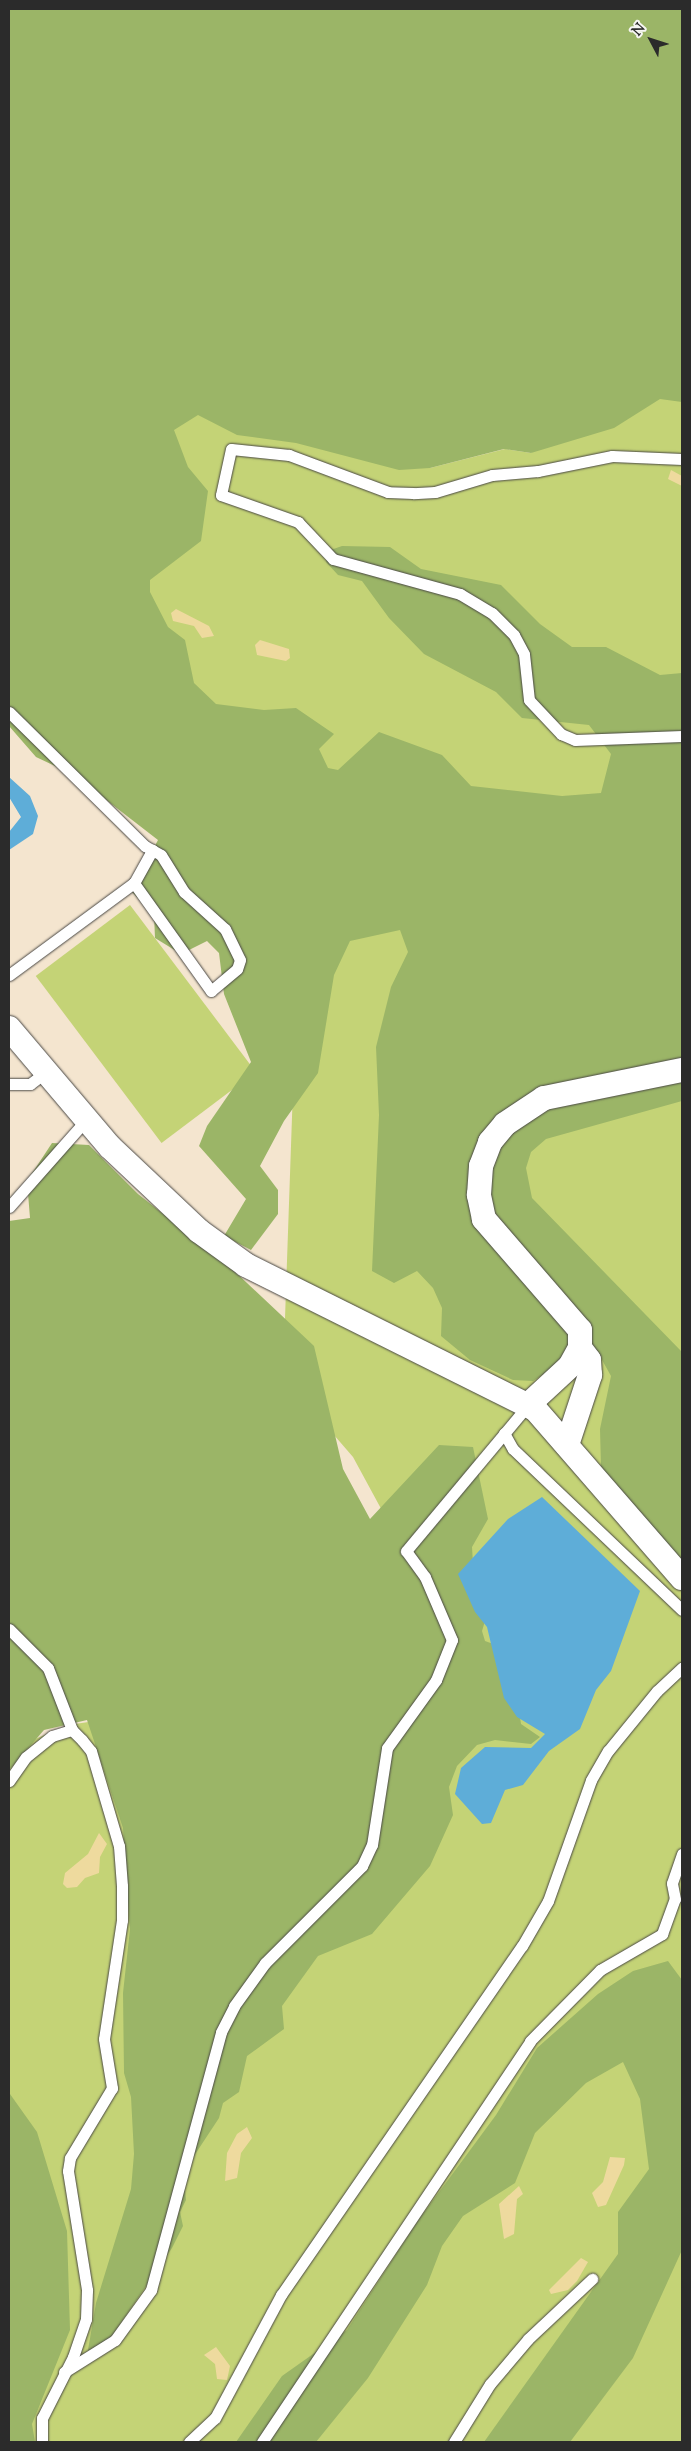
<!DOCTYPE html>
<style>
body{margin:0}
#map{position:relative;width:691px;height:2451px;overflow:hidden;background:#f4e5cf;font-family:"Sorts Mill Goudy",serif}
div>[style]{position:absolute}
.green>*{inset:0;background:#c4d376;transform-origin:0 0}
.forest>*{inset:0;background:#9bb567}
.sand>*{inset:0;background:#eeda9e}
.water>*{inset:0;background:#5eadd8}
.roads{filter:drop-shadow(0 0 1px #494744) drop-shadow(0 0 1px #494744)}
.lane>*{height:11px;margin:-5.5px;padding:0 5.5px;transform-origin:5.5px;border-radius:5.5px;background:#fff}
.street>*{height:24px;margin:-12px;padding:0 12px;transform-origin:12px;border-radius:12px;background:#fff}
span{translate:-50% -50%;white-space:nowrap;text-align:center;line-height:1.15;-webkit-text-stroke:4.5px #f6f6f2;paint-order:stroke}
.frame{position:absolute;inset:0;border:10px solid #2b2b2b;pointer-events:none}
.north{position:absolute;left:626px;top:15px;width:50px;height:50px;-webkit-text-stroke:4px #f6f6f2;paint-order:stroke;rotate:310deg;font-size:14px;font-weight:700;line-height:20px;text-align:center;color:#2b2b2b}
.north::after{content:'';display:block;margin:auto;width:18px;height:22px;background:#2b2b2b;clip-path:polygon(50% 0,100% 100%,50% 72%,0 100%)}
</style>
<div id="map">
<div class="green">
<i style="clip-path:polygon(146px 324px,430px 468px,505px 449px,531px 453px,682px 343px,682px 2442px,9px 2442px,9px 1750px,68px 1725px,239px 1700px,385px 1516px,353px 1457px,283px 1376px,301px 858px,9px 441px)"></i>
<i style="left:130px;top:905px;width:209px;height:118px;rotate:53deg"></i>
</div>
<div class="forest">
<i style="clip-path:polygon(9px 9px,682px 9px,682px 402px,660px 399px,614px 428px,531px 453px,504px 449px,430px 468px,399px 470px,296px 443px,237px 435px,198px 415px,174px 430px,188px 467px,208px 491px,201px 541px,150px 580px,150px 592px,168px 627px,185px 640px,194px 683px,216px 704px,264px 710px,296px 708px,334px 734px,319px 749px,328px 768px,338px 770px,379px 732px,442px 755px,471px 786px,562px 796px,601px 793px,611px 754px,589px 725px,522px 718px,496px 692px,424px 654px,389px 618px,362px 581px,338px 575px,326px 562px,325px 552px,342px 546px,390px 547px,421px 569px,501px 585px,540px 624px,572px 647px,606px 647px,660px 675px,682px 673px,682px 1101px,546px 1139px,531px 1152px,526px 1168px,532px 1198px,682px 1352px,682px 1562px,601px 1467px,600px 1429px,611px 1376px,601px 1358px,593px 1354px,562px 1362px,533px 1381px,513px 1380px,470px 1360px,441px 1336px,442px 1308px,433px 1288px,417px 1271px,394px 1283px,372px 1271px,379px 1115px,376px 1047px,391px 987px,408px 952px,400px 930px,350px 941px,334px 975px,318px 1073px,284px 1121px,260px 1166px,278px 1190px,278px 1214px,251px 1250px,224px 1236px,246px 1199px,199px 1146px,207px 1126px,251px 1062px,224px 994px,219px 953px,207px 941px,181px 954px,155px 938px,154px 915px,131px 891px,158px 840px,74px 775px,36px 757px,9px 726px)"></i>
<i style="clip-path:polygon(52px 1143px,89px 1145px,138px 1194px,229px 1266px,314px 1346px,343px 1469px,370px 1519px,439px 1445px,473px 1447px,488px 1519px,472px 1547px,474px 1581px,488px 1611px,482px 1631px,485px 1641px,510px 1650px,521px 1724px,540px 1737px,531px 1744px,495px 1740px,477px 1745px,457px 1766px,449px 1787px,453px 1815px,430px 1866px,372px 1934px,318px 1956px,282px 2006px,284px 2029px,247px 2056px,239px 2092px,223px 2103px,219px 2118px,192px 2159px,184px 2181px,186px 2200px,180px 2212px,183px 2226px,172px 2248px,101px 2352px,88px 2350px,96px 2303px,131px 2189px,134px 2154px,131px 2097px,124px 2073px,123px 1993px,130px 1929px,123px 1828px,87px 1720px,44px 1730px,9px 1770px,9px 1221px,30px 1218px,27px 1181px)"></i>
<i style="clip-path:polygon(668px 1961px,682px 1980px,682px 2250px,633px 2358px,570px 2442px,484px 2442px,618px 2254px,618px 2212px,649px 2169px,640px 2099px,623px 2062px,586px 2083px,535px 2133px,515px 2183px,463px 2216px,442px 2246px,427px 2285px,368px 2378px,316px 2442px,236px 2442px,282px 2376px,347px 2330px,417px 2222px,496px 2115px,537px 2048px,598px 1994px,633px 1971px)"></i>
<i style="clip-path:polygon(10px 2094px,37px 2132px,67px 2231px,70px 2330px,32px 2424px,35px 2442px,9px 2442px)"></i>
</div>
<div class="sand">
<i style="clip-path:polygon(671px 470px,682px 476px,682px 486px,668px 479px)"></i>
<i style="clip-path:polygon(176px 609px,209px 626px,214px 636px,202px 638px,194px 626px,173px 621px,171px 613px)"></i>
<i style="clip-path:polygon(260px 640px,289px 649px,290px 658px,286px 661px,257px 655px,255px 645px)"></i>
<i style="clip-path:polygon(99px 1833px,107px 1844px,100px 1857px,99px 1873px,85px 1878px,77px 1887px,67px 1888px,63px 1884px,65px 1873px,88px 1854px)"></i>
<i style="clip-path:polygon(247px 2127px,252px 2138px,241px 2153px,237px 2178px,225px 2181px,227px 2153px,237px 2134px)"></i>
<i style="clip-path:polygon(610px 2157px,625px 2158px,624px 2165px,606px 2205px,598px 2207px,592px 2193px,603px 2182px)"></i>
<i style="clip-path:polygon(519px 2186px,523px 2194px,517px 2199px,514px 2234px,504px 2239px,499px 2204px)"></i>
<i style="clip-path:polygon(581px 2258px,588px 2262px,577px 2281px,568px 2290px,551px 2294px,549px 2290px)"></i>
<i style="clip-path:polygon(216px 2347px,230px 2366px,227px 2380px,217px 2379px,215px 2364px,204px 2355px)"></i>
</div>
<div class="water">
<i style="clip-path:polygon(9px 777px,30px 796px,38px 816px,33px 834px,9px 850px,9px 832px,21px 817px,9px 797px)"></i>
<i style="clip-path:polygon(542px 1497px,640px 1591px,611px 1671px,596px 1690px,580px 1729px,549px 1751px,523px 1785px,505px 1790px,491px 1823px,482px 1824px,455px 1794px,461px 1768px,485px 1747px,531px 1748px,545px 1734px,517px 1717px,504px 1698px,487px 1627px,475px 1612px,458px 1574px,508px 1519px)"></i>
</div>
<div class="roads">
<div class="lane">
<i style="left:682px;top:459px;width:70px;rotate:-177.5deg"></i>
<i style="left:612px;top:456px;width:76px;rotate:168.5deg"></i>
<i style="left:538px;top:471px;width:46px;rotate:175deg"></i>
<i style="left:492px;top:475px;width:59px;rotate:163.4deg"></i>
<i style="left:435px;top:492px;width:22px;rotate:177deg"></i>
<i style="left:413px;top:493px;width:25px;rotate:-178deg"></i>
<i style="left:388px;top:492px;width:106px;rotate:-159.5deg"></i>
<i style="left:289px;top:455px;width:58px;rotate:-174.1deg"></i>
<i style="left:231px;top:449px;width:47px;rotate:102.3deg"></i>
<i style="left:221px;top:495px;width:82px;rotate:19.3deg"></i>
<i style="left:298px;top:522px;width:51px;rotate:46.6deg"></i>
<i style="left:333px;top:559px;width:132px;rotate:15.4deg"></i>
<i style="left:460px;top:594px;width:37px;rotate:31deg"></i>
<i style="left:492px;top:613px;width:31px;rotate:45deg"></i>
<i style="left:514px;top:635px;width:21px;rotate:62deg"></i>
<i style="left:524px;top:654px;width:46px;rotate:83.8deg"></i>
<i style="left:529px;top:700px;width:47px;rotate:46.7deg"></i>
<i style="left:561px;top:734px;width:15px;rotate:23deg"></i>
<i style="left:575px;top:740px;width:107px;rotate:-2.1deg"></i>
<i style="left:9px;top:712px;width:191px;rotate:44.6deg"></i>
<i style="left:145px;top:846px;width:18px;rotate:29deg"></i>
<i style="left:161px;top:855px;width:44px;rotate:58.1deg"></i>
<i style="left:184px;top:892px;width:55px;rotate:42.1deg"></i>
<i style="left:225px;top:929px;width:34px;rotate:64deg"></i>
<i style="left:240px;top:960px;width:9px;rotate:108deg"></i>
<i style="left:237px;top:969px;width:34px;rotate:140deg"></i>
<i style="left:211px;top:991px;width:133px;rotate:-125.5deg"></i>
<i style="left:134px;top:883px;width:38px;rotate:-61deg"></i>
<i style="left:9px;top:975px;width:155px;rotate:-36.4deg"></i>
<i style="left:9px;top:1084px;width:21px"></i>
<i style="left:30px;top:1084px;width:21px;rotate:-37deg"></i>
<i style="left:9px;top:1207px;width:115px;rotate:-48.5deg"></i>
<i style="left:504px;top:1433px;width:18px;rotate:61deg"></i>
<i style="left:513px;top:1449px;width:233px;rotate:43.6deg"></i>
<i style="left:9px;top:1629px;width:55px;rotate:45deg"></i>
<i style="left:48px;top:1668px;width:66px;rotate:68.8deg"></i>
<i style="left:9px;top:1781px;width:29px;rotate:-55deg"></i>
<i style="left:26px;top:1757px;width:33px;rotate:-39deg"></i>
<i style="left:52px;top:1736px;width:21px;rotate:-17deg"></i>
<i style="left:72px;top:1730px;width:14px;rotate:45deg"></i>
<i style="left:82px;top:1740px;width:14px;rotate:51deg"></i>
<i style="left:91px;top:1751px;width:99px;rotate:73.6deg"></i>
<i style="left:119px;top:1846px;width:40px;rotate:85.7deg"></i>
<i style="left:122px;top:1886px;width:34px;rotate:90deg"></i>
<i style="left:122px;top:1920px;width:120px;rotate:98.6deg"></i>
<i style="left:104px;top:2039px;width:50px;rotate:80.7deg"></i>
<i style="left:112px;top:2088px;width:82px;rotate:121deg"></i>
<i style="left:70px;top:2158px;width:13px;rotate:99deg"></i>
<i style="left:68px;top:2171px;width:121px;rotate:80.9deg"></i>
<i style="left:87px;top:2290px;width:29px;rotate:92deg"></i>
<i style="left:86px;top:2319px;width:40px;rotate:108.9deg"></i>
<i style="left:73px;top:2357px;width:68px;rotate:116.9deg"></i>
<i style="left:42px;top:2418px;width:24px;rotate:90deg"></i>
<i style="left:64px;top:2372px;width:60px;rotate:-32.1deg"></i>
<i style="left:115px;top:2340px;width:62px;rotate:-54.2deg"></i>
<i style="left:151px;top:2290px;width:267px;rotate:-74.8deg"></i>
<i style="left:221px;top:2032px;width:29px;rotate:-63deg"></i>
<i style="left:234px;top:2006px;width:53px;rotate:-54.2deg"></i>
<i style="left:265px;top:1963px;width:137px;rotate:-45deg"></i>
<i style="left:362px;top:1866px;width:23px;rotate:-65deg"></i>
<i style="left:372px;top:1845px;width:98px;rotate:-81.2deg"></i>
<i style="left:387px;top:1748px;width:84px;rotate:-54.2deg"></i>
<i style="left:436px;top:1680px;width:43px;rotate:-68.2deg"></i>
<i style="left:452px;top:1640px;width:69px;rotate:-113.2deg"></i>
<i style="left:425px;top:1577px;width:32px;rotate:-126deg"></i>
<i style="left:406px;top:1551px;width:192px;rotate:-50.1deg"></i>
<i style="left:189px;top:2442px;width:35px;rotate:-43deg"></i>
<i style="left:215px;top:2418px;width:140px;rotate:-61.8deg"></i>
<i style="left:281px;top:2295px;width:424px;rotate:-55.4deg"></i>
<i style="left:522px;top:1946px;width:52px;rotate:-60deg"></i>
<i style="left:548px;top:1901px;width:128px;rotate:-70.4deg"></i>
<i style="left:591px;top:1780px;width:34px;rotate:-60deg"></i>
<i style="left:608px;top:1751px;width:77px;rotate:-50.8deg"></i>
<i style="left:657px;top:1691px;width:34px;rotate:-43deg"></i>
<i style="left:262px;top:2442px;width:482px;rotate:-56.2deg"></i>
<i style="left:530px;top:2041px;width:100px;rotate:-45.4deg"></i>
<i style="left:600px;top:1970px;width:72px;rotate:-30.1deg"></i>
<i style="left:662px;top:1934px;width:37px;rotate:-70deg"></i>
<i style="left:675px;top:1899px;width:16px;rotate:-101deg"></i>
<i style="left:672px;top:1883px;width:31px;rotate:-71deg"></i>
<i style="left:454px;top:2442px;width:68px;rotate:-58.2deg"></i>
<i style="left:490px;top:2384px;width:59px;rotate:-49.8deg"></i>
<i style="left:528px;top:2339px;width:88px;rotate:-43.2deg"></i>
</div>
<div class="street">
<i style="left:9px;top:1028px;width:156px;rotate:49.7deg"></i>
<i style="left:110px;top:1147px;width:122px;rotate:43.3deg"></i>
<i style="left:199px;top:1231px;width:58px;rotate:35.9deg"></i>
<i style="left:246px;top:1265px;width:323px;rotate:26.5deg"></i>
<i style="left:535px;top:1409px;width:224px;rotate:49deg"></i>
<i style="left:529px;top:1404px;width:56px;rotate:-42.8deg"></i>
<i style="left:570px;top:1366px;width:21px;rotate:-61deg"></i>
<i style="left:580px;top:1348px;width:18px;rotate:-90deg"></i>
<i style="left:580px;top:1330px;width:147px;rotate:-130.9deg"></i>
<i style="left:484px;top:1219px;width:25px;rotate:-102deg"></i>
<i style="left:479px;top:1195px;width:29px;rotate:-86deg"></i>
<i style="left:481px;top:1166px;width:26px;rotate:-69deg"></i>
<i style="left:490px;top:1142px;width:23px;rotate:-50deg"></i>
<i style="left:505px;top:1124px;width:47px;rotate:-33.7deg"></i>
<i style="left:544px;top:1098px;width:141px;rotate:-11.5deg"></i>
<i style="left:567px;top:1445px;width:74px;rotate:-71.8deg"></i>
<i style="left:590px;top:1375px;width:15px;rotate:-94deg"></i>
<i style="left:589px;top:1360px;width:15px;rotate:-127deg"></i>
</div>
</div>
<div class="frame"></div>
<div class="north">N</div>
</div>
